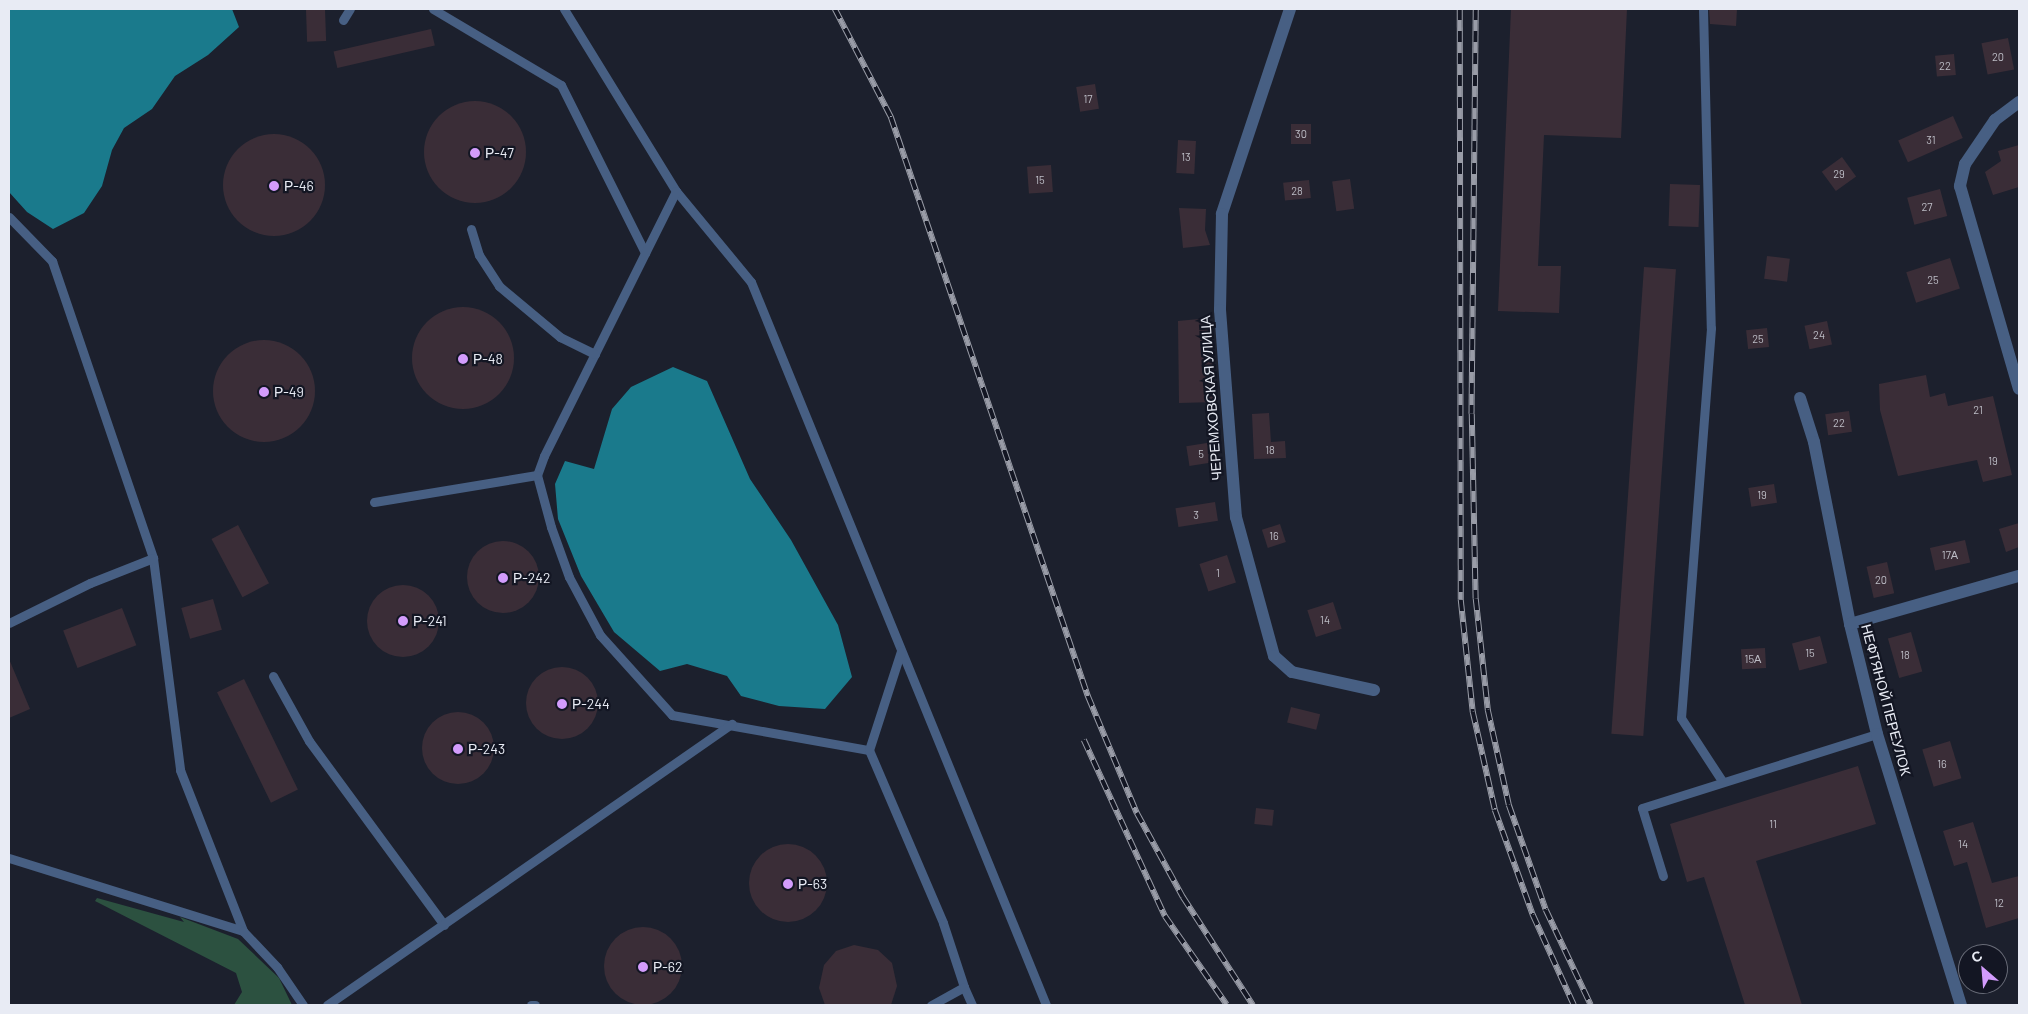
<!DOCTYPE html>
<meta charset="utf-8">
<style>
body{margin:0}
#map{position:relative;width:2028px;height:1014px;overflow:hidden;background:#1c202d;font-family:Barlow,sans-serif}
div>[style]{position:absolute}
.green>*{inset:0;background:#2c5140}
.water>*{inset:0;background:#1a7a8c}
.building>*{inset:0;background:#3a2d37;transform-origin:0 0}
.round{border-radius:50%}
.lane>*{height:9px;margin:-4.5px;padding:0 4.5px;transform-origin:4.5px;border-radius:4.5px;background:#475f83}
.street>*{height:12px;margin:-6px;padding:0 6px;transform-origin:6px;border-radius:6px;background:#475f83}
.rail>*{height:5.5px;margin-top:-2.75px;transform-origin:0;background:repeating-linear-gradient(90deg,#131623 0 11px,#999ca7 0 22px);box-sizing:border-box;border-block:1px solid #999ca7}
.dots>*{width:14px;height:14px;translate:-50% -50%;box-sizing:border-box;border:2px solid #131623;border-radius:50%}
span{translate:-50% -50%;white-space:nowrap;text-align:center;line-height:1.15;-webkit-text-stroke:4.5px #131623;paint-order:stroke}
.number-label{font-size:11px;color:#bcbcc5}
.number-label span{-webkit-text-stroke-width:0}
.poi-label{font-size:14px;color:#e8ebf4}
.left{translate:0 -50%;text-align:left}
.street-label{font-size:14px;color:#e8ebf4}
.frame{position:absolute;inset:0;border:10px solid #e8ebf4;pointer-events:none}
.north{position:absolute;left:1958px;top:944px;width:50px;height:50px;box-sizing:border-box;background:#131623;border:1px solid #686b77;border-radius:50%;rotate:333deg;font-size:14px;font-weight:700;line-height:20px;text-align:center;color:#e8ebf4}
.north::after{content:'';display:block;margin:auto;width:18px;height:22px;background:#d39cfc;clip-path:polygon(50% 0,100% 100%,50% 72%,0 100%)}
</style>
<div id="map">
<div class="green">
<i style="clip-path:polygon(97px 898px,184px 922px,180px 917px,238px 939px,279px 978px,292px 1005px,234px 1005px,242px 992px,236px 973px,95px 901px)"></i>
</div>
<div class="water">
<i style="clip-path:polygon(9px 9px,232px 9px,239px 27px,208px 55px,175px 76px,152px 109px,124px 128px,112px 150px,102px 186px,84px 213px,53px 229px,27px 212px,9px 192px)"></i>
<i style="clip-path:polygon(673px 367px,707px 381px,750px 479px,791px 540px,838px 625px,852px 677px,825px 709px,779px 706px,741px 696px,727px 676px,687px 664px,660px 671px,614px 632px,581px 576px,558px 519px,555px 484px,565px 461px,594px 469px,612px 409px,631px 387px)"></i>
</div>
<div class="building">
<i style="left:325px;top:9px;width:32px;height:19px;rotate:88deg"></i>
<i style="clip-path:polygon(1511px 9px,1627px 9px,1621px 138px,1544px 135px,1538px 266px,1561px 266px,1559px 313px,1498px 311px)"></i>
<i style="clip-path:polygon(1709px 9px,1737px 9px,1736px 26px,1710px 24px)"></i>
<i style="left:431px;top:29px;width:17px;height:100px;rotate:77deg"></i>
<i style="left:2008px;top:38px;width:32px;height:27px;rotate:79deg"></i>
<i style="left:1954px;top:54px;width:21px;height:19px;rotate:85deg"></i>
<i style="left:1095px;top:84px;width:25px;height:19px;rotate:81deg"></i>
<i class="round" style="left:424px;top:101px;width:102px;height:102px"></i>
<i style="left:1953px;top:116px;width:24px;height:60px;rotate:66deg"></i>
<i style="left:1291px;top:124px;width:20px;height:20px"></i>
<i class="round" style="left:223px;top:134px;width:102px;height:102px"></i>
<i style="left:1178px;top:140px;width:18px;height:33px;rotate:3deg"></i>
<i style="clip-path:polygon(2019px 145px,2019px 187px,1993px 195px,1985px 172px,2001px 161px,1998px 151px)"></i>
<i style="left:1842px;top:157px;width:24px;height:25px;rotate:54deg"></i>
<i style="left:1051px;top:165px;width:27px;height:24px;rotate:86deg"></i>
<i style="left:1350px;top:179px;width:30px;height:18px;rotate:82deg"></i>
<i style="left:1309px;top:180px;width:18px;height:26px;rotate:84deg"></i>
<i style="left:1670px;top:184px;width:30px;height:42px;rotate:2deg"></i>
<i style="left:1940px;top:189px;width:28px;height:34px;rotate:75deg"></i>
<i style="clip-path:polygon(1179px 208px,1206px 209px,1205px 230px,1210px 245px,1183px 248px)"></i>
<i style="left:1767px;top:256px;width:23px;height:23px;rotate:7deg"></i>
<i style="left:1950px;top:258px;width:32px;height:46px;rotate:72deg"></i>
<i style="left:1644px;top:267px;width:32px;height:468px;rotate:4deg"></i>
<i class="round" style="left:412px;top:307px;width:102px;height:102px"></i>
<i style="clip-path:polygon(1209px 318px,1216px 402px,1179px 403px,1178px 321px)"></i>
<i style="left:1827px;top:321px;width:24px;height:23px;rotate:78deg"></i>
<i style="left:1767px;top:328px;width:19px;height:21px;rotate:84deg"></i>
<i class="round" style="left:213px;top:340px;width:102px;height:102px"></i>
<i style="clip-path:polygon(1926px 375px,1930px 397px,1945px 393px,1948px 406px,1993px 396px,2012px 475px,1983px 482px,1977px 460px,1898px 476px,1880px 410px,1879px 384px)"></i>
<i style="left:1849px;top:411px;width:21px;height:24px;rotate:82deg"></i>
<i style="clip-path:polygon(1269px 413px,1271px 442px,1285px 441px,1286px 458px,1254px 459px,1252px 414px)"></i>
<i style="left:1213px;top:442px;width:20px;height:27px;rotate:81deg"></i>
<i style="left:1774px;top:484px;width:19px;height:26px;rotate:81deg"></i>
<i style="left:1215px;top:502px;width:19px;height:40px;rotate:81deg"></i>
<i style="clip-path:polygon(2019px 523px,2019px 547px,2006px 552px,1999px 529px)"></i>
<i style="left:1280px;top:524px;width:19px;height:19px;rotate:72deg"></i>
<i style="left:238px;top:525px;width:66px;height:30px;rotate:62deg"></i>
<i style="left:1965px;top:540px;width:23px;height:36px;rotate:77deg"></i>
<i class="round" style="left:467px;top:541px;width:72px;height:72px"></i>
<i style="left:1227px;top:555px;width:29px;height:29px;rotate:72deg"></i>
<i style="left:1887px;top:562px;width:32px;height:21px;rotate:77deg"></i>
<i class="round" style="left:367px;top:585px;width:72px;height:72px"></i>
<i style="left:213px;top:599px;width:32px;height:33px;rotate:74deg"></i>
<i style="left:1333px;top:602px;width:28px;height:27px;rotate:72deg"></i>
<i style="left:122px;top:608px;width:40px;height:63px;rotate:69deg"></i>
<i style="left:1911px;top:632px;width:41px;height:24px;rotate:74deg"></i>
<i style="left:1820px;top:636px;width:28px;height:29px;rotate:75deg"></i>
<i style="left:1765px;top:648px;width:20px;height:24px;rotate:87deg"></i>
<i style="clip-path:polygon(9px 659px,30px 709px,9px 718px)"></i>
<i class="round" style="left:526px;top:667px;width:72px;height:72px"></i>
<i style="left:244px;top:679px;width:123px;height:30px;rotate:64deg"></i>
<i style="left:1291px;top:707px;width:30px;height:16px;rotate:14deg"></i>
<i class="round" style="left:422px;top:712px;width:72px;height:72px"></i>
<i style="left:1950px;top:741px;width:39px;height:29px;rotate:73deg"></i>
<i style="clip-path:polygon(1858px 766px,1876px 824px,1756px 861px,1802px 1005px,1745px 1005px,1704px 877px,1687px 882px,1670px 824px)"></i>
<i style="left:1256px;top:808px;width:18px;height:16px;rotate:6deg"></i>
<i style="clip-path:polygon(1973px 822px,1992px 883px,2019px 876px,2019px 918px,1986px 928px,1967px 862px,1954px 866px,1943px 831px)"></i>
<i class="round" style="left:749px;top:844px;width:78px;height:78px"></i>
<i class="round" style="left:604px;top:927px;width:78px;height:78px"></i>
<i style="clip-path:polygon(854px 945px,878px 950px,892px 963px,897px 986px,891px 1005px,825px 1005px,819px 988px,824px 965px,836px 951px)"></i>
</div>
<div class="lane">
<i style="left:433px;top:9px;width:149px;rotate:30.7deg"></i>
<i style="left:561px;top:85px;width:188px;rotate:63.4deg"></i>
<i style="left:564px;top:9px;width:214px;rotate:58.4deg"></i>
<i style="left:676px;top:191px;width:118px;rotate:50.5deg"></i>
<i style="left:751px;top:282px;width:781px;rotate:67.8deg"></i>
<i style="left:1703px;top:9px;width:319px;rotate:88.6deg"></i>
<i style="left:1711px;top:328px;width:391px;rotate:94.4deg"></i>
<i style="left:1681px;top:718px;width:75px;rotate:56.9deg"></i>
<i style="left:343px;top:20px;width:13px;rotate:-58deg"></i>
<i style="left:676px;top:191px;width:296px;rotate:116.5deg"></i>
<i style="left:544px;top:456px;width:20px;rotate:110deg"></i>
<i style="left:537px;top:475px;width:54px;rotate:74.9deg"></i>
<i style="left:551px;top:527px;width:53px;rotate:70.2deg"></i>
<i style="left:569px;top:577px;width:66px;rotate:61.9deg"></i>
<i style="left:600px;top:635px;width:108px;rotate:48deg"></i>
<i style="left:672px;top:715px;width:200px;rotate:10.1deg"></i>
<i style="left:869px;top:750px;width:188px;rotate:66.8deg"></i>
<i style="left:943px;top:923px;width:67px;rotate:71.8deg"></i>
<i style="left:964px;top:987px;width:38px;rotate:151deg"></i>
<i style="left:9px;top:217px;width:62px;rotate:45.7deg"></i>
<i style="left:52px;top:261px;width:314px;rotate:71.2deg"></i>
<i style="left:153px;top:558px;width:214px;rotate:82.7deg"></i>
<i style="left:180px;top:770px;width:173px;rotate:68.6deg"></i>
<i style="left:471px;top:229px;width:27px;rotate:73deg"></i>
<i style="left:479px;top:255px;width:37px;rotate:57deg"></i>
<i style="left:499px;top:286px;width:80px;rotate:39.9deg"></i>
<i style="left:560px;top:337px;width:39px;rotate:26deg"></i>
<i style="left:374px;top:502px;width:165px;rotate:-9.4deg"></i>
<i style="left:9px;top:623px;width:90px;rotate:-26.3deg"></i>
<i style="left:90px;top:583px;width:68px;rotate:-21.6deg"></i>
<i style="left:273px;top:676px;width:74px;rotate:61deg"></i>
<i style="left:309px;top:741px;width:228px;rotate:53.7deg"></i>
<i style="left:869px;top:750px;width:104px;rotate:-72.1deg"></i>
<i style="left:9px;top:858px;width:245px;rotate:17.3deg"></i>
<i style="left:243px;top:931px;width:50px;rotate:46.6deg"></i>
<i style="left:277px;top:967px;width:46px;rotate:55.6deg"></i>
<i style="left:1663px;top:876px;width:71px;rotate:-107.2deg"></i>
<i style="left:1642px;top:808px;width:246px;rotate:-17.5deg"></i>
<i style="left:964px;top:987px;width:20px;rotate:66deg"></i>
<i style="left:327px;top:1005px;width:493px;rotate:-34.8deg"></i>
<i style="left:531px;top:1005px;width:4px"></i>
</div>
<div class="street">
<i style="left:1290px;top:9px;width:216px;rotate:108.4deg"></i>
<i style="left:1222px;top:214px;width:96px;rotate:91.2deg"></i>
<i style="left:1220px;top:310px;width:208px;rotate:85.6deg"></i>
<i style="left:1236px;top:517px;width:144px;rotate:74.7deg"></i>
<i style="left:1274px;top:656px;width:24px;rotate:42deg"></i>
<i style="left:1292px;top:672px;width:84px;rotate:12.4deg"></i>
<i style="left:2019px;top:102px;width:30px;rotate:143deg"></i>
<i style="left:1995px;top:120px;width:53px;rotate:124.3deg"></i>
<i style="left:1965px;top:164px;width:23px;rotate:103deg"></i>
<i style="left:1960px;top:186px;width:211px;rotate:73.8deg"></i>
<i style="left:1800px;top:398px;width:46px;rotate:72.3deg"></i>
<i style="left:1814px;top:442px;width:186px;rotate:78.8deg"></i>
<i style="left:1850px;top:624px;width:113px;rotate:76.2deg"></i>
<i style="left:1877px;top:734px;width:284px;rotate:72.8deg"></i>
<i style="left:1850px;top:624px;width:176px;rotate:-15.9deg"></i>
</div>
<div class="rail">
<i style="left:835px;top:9px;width:122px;rotate:62.6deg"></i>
<i style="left:891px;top:117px;width:612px;rotate:71.21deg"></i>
<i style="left:1088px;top:696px;width:127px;rotate:67.3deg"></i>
<i style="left:1137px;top:813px;width:96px;rotate:61.3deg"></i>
<i style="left:1183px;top:897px;width:129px;rotate:57.1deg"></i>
<i style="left:1460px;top:9px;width:591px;rotate:89.9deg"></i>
<i style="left:1461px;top:600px;width:113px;rotate:83.9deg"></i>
<i style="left:1473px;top:712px;width:100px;rotate:77.3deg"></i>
<i style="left:1495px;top:810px;width:112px;rotate:70.1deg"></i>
<i style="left:1533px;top:915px;width:99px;rotate:65.5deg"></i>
<i style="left:1476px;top:9px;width:405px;rotate:90.6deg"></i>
<i style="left:1472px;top:414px;width:185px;rotate:88.8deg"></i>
<i style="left:1476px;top:599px;width:112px;rotate:83.8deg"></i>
<i style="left:1488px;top:710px;width:97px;rotate:77.5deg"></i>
<i style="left:1509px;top:805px;width:111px;rotate:70.6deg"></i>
<i style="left:1546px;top:910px;width:105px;rotate:64.7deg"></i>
<i style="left:1084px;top:740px;width:194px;rotate:65.3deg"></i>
<i style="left:1165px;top:916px;width:108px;rotate:55.1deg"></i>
</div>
<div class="dots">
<i style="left:475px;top:153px;background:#d39cfc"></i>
<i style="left:274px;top:186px;background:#d39cfc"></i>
<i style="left:463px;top:359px;background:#d39cfc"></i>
<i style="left:264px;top:392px;background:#d39cfc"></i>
<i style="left:503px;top:578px;background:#d39cfc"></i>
<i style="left:403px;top:621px;background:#d39cfc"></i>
<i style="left:562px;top:704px;background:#d39cfc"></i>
<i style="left:458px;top:749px;background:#d39cfc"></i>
<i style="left:788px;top:884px;background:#d39cfc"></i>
<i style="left:643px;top:967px;background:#d39cfc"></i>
</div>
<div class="number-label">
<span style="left:1998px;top:57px">20</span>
<span style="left:1945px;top:66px">22</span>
<span style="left:1088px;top:99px">17</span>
<span style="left:1301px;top:134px">30</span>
<span style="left:1931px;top:140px">31</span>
<span style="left:1186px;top:157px">13</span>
<span style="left:1839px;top:174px">29</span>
<span style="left:1040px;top:180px">15</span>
<span style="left:1297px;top:191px">28</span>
<span style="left:1927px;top:207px">27</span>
<span style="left:1933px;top:280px">25</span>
<span style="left:1819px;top:335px">24</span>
<span style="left:1758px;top:339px">25</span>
<span style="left:1978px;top:410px">21</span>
<span style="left:1839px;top:423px">22</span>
<span style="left:1270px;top:450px">18</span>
<span style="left:1201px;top:454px">5</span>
<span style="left:1993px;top:461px">19</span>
<span style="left:1762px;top:495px">19</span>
<span style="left:1196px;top:515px">3</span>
<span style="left:1274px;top:536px">16</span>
<span style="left:1950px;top:555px">17А</span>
<span style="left:1218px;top:573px">1</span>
<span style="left:1881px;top:580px">20</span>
<span style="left:1325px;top:620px">14</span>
<span style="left:1810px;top:653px">15</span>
<span style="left:1905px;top:655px">18</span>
<span style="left:1753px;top:659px">15А</span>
<span style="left:1942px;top:764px">16</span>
<span style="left:1773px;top:824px">11</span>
<span style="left:1963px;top:844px">14</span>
<span style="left:1999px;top:903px">12</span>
</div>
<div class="poi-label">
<span class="left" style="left:485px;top:153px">Р-47</span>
<span class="left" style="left:284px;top:186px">Р-46</span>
<span class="left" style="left:473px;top:359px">Р-48</span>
<span class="left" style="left:274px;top:392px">Р-49</span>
<span class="left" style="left:513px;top:578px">Р-242</span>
<span class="left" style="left:413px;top:621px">Р-241</span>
<span class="left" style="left:572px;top:704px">Р-244</span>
<span class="left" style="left:468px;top:749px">Р-243</span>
<span class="left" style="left:798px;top:884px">Р-63</span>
<span class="left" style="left:653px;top:967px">Р-62</span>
</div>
<div class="street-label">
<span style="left:1211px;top:398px;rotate:-94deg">ЧЕРЕМХОВСКАЯ УЛИЦА</span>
<span style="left:1886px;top:700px;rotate:75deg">НЕФТЯНОЙ ПЕРЕУЛОК</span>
</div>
<div class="frame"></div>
<div class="north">С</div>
</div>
